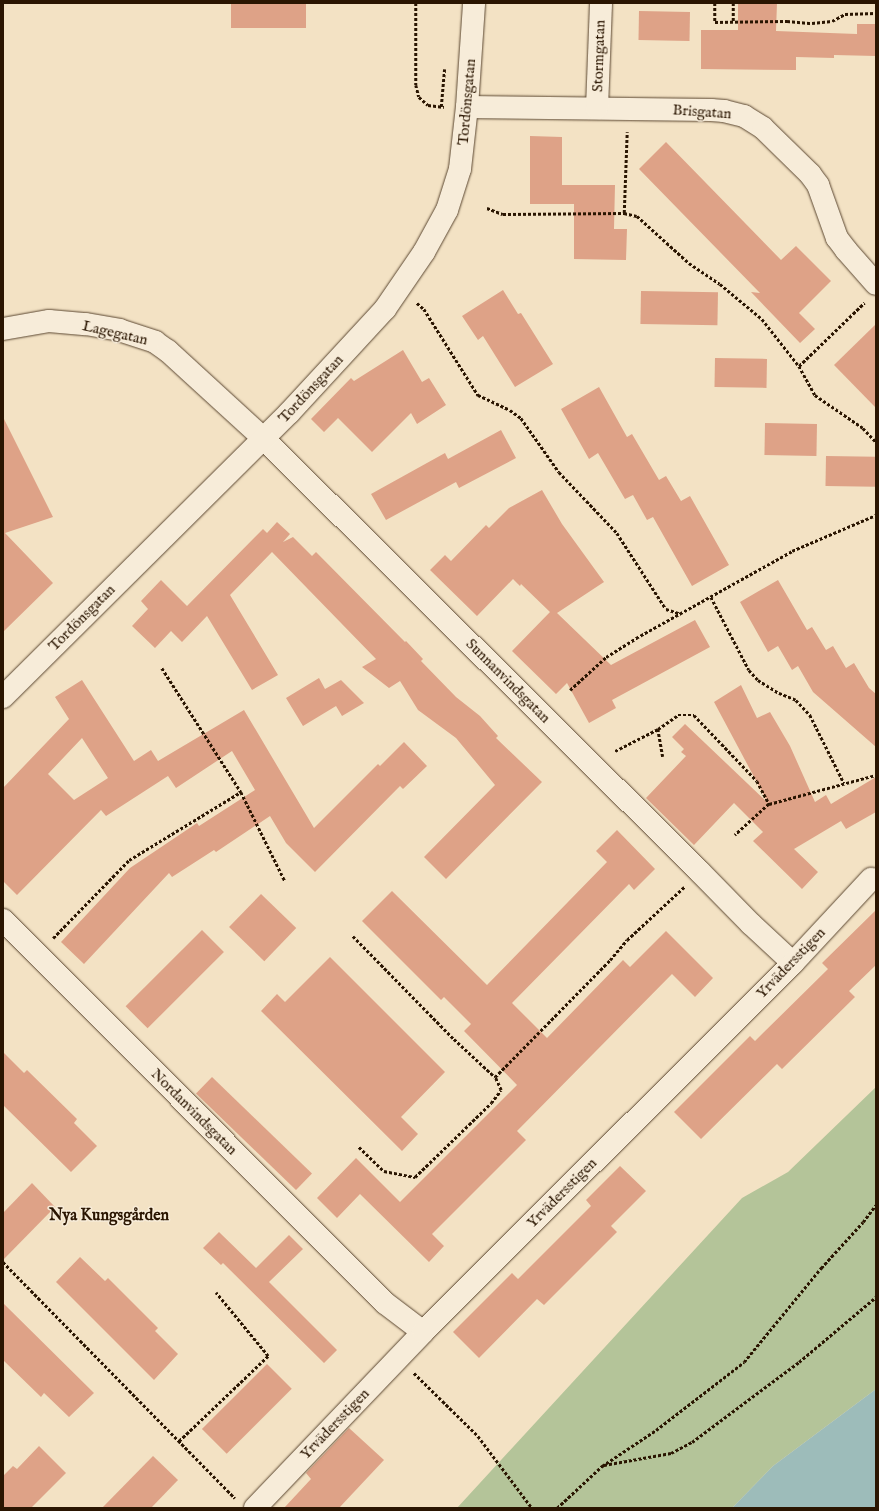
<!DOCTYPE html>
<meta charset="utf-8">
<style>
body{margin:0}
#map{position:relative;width:879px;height:1511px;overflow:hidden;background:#f3e2c4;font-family:"IM FELL English",serif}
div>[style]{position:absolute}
.green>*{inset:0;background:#b4c499}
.water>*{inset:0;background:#9dbcba}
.building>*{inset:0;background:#dea287;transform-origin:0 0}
.path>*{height:2.5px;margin-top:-1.25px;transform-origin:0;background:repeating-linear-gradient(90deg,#2a1501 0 3px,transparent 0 5px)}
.roads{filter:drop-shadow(0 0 1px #5c4832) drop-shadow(0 0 1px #5c4832)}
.minor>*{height:22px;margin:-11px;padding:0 11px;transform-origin:11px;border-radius:11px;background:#f7ecd9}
span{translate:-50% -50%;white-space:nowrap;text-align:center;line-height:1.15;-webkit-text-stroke:3px #f7ecd9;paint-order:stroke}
.street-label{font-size:15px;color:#2a1501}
.neighbourhood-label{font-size:16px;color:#2a1501;font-weight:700}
.frame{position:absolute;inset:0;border:4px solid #2a1501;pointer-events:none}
</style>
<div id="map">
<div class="green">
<i style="clip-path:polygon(876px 1087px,876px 1389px,773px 1466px,732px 1508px,457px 1508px,742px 1198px,788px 1172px)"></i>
</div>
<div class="water">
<i style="clip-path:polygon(876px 1389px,876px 1508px,732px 1508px,773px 1466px)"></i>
</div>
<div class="building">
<i style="left:231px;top:3px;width:75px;height:25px"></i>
<i style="clip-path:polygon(738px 3px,777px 3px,776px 31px,857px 34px,857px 24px,876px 24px,876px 56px,834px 55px,834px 58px,796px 57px,796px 70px,701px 69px,701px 30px,738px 30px)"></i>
<i style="left:639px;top:11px;width:51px;height:29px;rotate:1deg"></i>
<i style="clip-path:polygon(530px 136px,562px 137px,562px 185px,615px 185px,614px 229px,627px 229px,626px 260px,574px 259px,574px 204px,530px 204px)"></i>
<i style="clip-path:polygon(666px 142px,781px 260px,796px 246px,831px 281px,799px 313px,815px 329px,800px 343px,751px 292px,760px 293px,639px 169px)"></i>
<i style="clip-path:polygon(503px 290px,518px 314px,521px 313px,553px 364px,515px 387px,483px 336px,478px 340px,462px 316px)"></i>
<i style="left:641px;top:291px;width:77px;height:33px;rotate:1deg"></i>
<i style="clip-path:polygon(876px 324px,876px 408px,834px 365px)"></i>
<i style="clip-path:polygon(403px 350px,422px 382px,429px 378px,446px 405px,417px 424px,411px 413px,372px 452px,338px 418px,324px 432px,311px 419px,351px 378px,354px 381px)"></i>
<i style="left:715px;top:358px;width:52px;height:29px;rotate:1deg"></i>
<i style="clip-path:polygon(599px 387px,627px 437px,632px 434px,659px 480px,666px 476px,681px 501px,690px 496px,729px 565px,692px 586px,653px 517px,647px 520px,633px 495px,625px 499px,598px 453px,589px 459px,561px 409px)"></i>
<i style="clip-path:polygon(3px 417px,53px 517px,5px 533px,53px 583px,3px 632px)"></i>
<i style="left:765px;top:423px;width:52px;height:32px;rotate:1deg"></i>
<i style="clip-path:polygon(501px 430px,516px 458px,459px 488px,456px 482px,386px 520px,371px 494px,445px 453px,448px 459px)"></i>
<i style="left:826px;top:456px;width:50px;height:30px;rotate:1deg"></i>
<i style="clip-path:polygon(542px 490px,562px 524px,604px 582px,557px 613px,611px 665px,695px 620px,710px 647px,612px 700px,616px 708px,589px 723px,567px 683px,556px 694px,512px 651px,550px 612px,521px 584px,520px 586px,513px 579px,477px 616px,430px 570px,445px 555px,451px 561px,486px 525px,489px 528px,509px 508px)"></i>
<i style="clip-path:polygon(277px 522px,290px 534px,283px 542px,293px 537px,312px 556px,316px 552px,405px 642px,406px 641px,423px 659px,421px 661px,456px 697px,480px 716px,498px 736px,496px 738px,542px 782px,446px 879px,424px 857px,495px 785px,456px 738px,418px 710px,400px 681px,389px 688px,362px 667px,376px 659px,272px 552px,230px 595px,278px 675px,252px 690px,207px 616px,182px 642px,171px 631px,155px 648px,132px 626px,148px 609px,141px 601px,161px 580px,187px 606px,263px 529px,267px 533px)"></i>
<i style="clip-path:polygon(778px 580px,807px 630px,812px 627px,826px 650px,833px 646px,846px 668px,854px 663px,869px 688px,876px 694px,876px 747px,813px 692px,798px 666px,792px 670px,778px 646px,768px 652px,740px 602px)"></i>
<i style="clip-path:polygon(319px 678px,325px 689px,341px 680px,364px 703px,342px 716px,336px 706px,303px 726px,286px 698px)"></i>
<i style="clip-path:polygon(evenodd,82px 680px,134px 761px,151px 750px,158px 761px,244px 710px,314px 828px,378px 764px,380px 766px,404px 742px,427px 766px,403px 789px,400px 786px,315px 872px,286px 843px,270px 816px,216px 852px,214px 850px,172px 877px,169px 873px,84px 964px,61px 942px,130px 868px,197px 823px,199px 826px,255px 790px,232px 751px,176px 788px,168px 776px,106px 816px,101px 810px,17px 895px,3px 881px,3px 788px,69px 719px,55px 697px,82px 680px,82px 738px,108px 778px,74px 800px,48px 774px,82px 738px)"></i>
<i style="clip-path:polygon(741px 685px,757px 718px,770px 712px,790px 746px,815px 802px,826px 795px,831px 804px,876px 777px,876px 812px,846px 829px,841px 821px,794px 849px,818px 872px,802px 889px,753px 841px,763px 832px,734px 803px,694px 845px,646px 798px,686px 756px,681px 752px,684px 749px,672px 737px,685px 724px,768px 803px,714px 702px)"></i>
<i style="clip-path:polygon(617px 830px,655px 869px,634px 890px,629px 884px,512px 1003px,547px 1038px,623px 960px,630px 967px,666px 931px,713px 978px,695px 997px,672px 974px,517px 1131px,526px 1140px,432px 1234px,444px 1246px,429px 1262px,360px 1194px,337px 1218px,317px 1198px,356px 1158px,400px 1202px,517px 1085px,464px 1031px,471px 1024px,444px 997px,441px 1000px,362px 921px,392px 891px,487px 985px,607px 862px,596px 851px)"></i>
<i style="left:261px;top:894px;width:49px;height:46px;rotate:44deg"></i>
<i style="clip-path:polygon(876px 910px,876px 965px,849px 991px,855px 997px,782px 1069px,777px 1064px,701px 1139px,674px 1112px,750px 1036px,755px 1041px,828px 969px,822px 963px)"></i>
<i style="left:202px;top:930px;width:31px;height:108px;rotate:45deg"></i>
<i style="clip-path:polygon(330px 957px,445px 1072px,401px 1117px,418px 1134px,402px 1151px,261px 1011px,277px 994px,285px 1002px)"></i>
<i style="clip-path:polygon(3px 1052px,24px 1073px,27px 1070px,77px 1119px,74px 1123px,97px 1146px,71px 1172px,3px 1105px)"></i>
<i style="left:212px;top:1077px;width:139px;height:23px;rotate:44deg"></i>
<i style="clip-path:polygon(620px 1166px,646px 1191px,611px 1226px,617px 1232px,544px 1305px,537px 1299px,479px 1358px,453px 1332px,512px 1273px,518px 1279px,591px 1206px,586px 1200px)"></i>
<i style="clip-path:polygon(32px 1183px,55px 1207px,3px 1260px,3px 1213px)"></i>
<i style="clip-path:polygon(219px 1232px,256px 1268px,289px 1235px,303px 1249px,269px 1282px,337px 1350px,324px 1363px,223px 1263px,221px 1265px,203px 1248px)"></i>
<i style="clip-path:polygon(80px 1257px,105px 1281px,108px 1278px,158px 1328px,155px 1331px,178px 1354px,154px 1380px,56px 1282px)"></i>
<i style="clip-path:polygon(3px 1303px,94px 1393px,69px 1417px,44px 1393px,41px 1397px,3px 1360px)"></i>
<i style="left:267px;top:1364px;width:35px;height:92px;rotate:45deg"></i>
<i style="clip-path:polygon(349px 1428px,384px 1460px,339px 1508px,284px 1508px,311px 1479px,306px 1473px)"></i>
<i style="clip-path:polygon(39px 1446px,66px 1473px,31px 1508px,3px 1508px,3px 1476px,13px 1466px,17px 1469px)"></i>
<i style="clip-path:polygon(153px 1456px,178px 1480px,151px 1508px,102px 1508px)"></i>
</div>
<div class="path">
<i style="left:416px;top:3px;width:82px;rotate:90deg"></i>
<i style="left:416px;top:85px;width:12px;rotate:76deg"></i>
<i style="left:419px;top:97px;width:12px;rotate:42deg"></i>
<i style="left:428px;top:105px;width:16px;rotate:7deg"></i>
<i style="left:715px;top:3px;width:19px;rotate:90deg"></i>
<i style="left:715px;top:22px;width:72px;rotate:-0.8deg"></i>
<i style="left:787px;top:21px;width:25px;rotate:5deg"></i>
<i style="left:812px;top:23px;width:20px;rotate:-6deg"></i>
<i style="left:832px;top:21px;width:15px;rotate:-28deg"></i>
<i style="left:845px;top:14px;width:31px;rotate:-2deg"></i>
<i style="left:733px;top:21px;width:18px;rotate:-90deg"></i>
<i style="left:441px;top:107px;width:38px;rotate:-85deg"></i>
<i style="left:487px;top:208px;width:17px;rotate:21deg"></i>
<i style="left:503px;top:214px;width:121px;rotate:-0.5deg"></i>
<i style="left:624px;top:213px;width:81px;rotate:-87.9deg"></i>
<i style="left:624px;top:213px;width:13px;rotate:13deg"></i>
<i style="left:637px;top:216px;width:70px;rotate:42.1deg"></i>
<i style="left:689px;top:263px;width:37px;rotate:34deg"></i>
<i style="left:720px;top:284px;width:55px;rotate:39.8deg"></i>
<i style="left:762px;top:319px;width:60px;rotate:51.8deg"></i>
<i style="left:799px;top:366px;width:91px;rotate:-44.1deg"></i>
<i style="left:417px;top:303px;width:9px;rotate:41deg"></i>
<i style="left:424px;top:309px;width:102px;rotate:57.9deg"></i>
<i style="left:478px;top:395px;width:35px;rotate:25deg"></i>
<i style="left:510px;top:410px;width:14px;rotate:36deg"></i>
<i style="left:521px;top:418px;width:66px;rotate:54.9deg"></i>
<i style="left:559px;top:472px;width:84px;rotate:46.4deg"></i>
<i style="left:617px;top:533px;width:90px;rotate:57.2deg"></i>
<i style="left:666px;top:609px;width:16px;rotate:18deg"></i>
<i style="left:799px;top:366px;width:33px;rotate:61deg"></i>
<i style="left:815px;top:395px;width:58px;rotate:34.5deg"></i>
<i style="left:863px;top:428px;width:19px;rotate:47deg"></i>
<i style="left:711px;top:597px;width:82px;rotate:62.5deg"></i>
<i style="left:749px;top:670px;width:13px;rotate:48deg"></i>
<i style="left:758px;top:680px;width:25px;rotate:32deg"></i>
<i style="left:779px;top:693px;width:18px;rotate:22deg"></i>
<i style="left:796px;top:700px;width:21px;rotate:47deg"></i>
<i style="left:810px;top:715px;width:76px;rotate:63.4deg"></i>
<i style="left:162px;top:668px;width:147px;rotate:57.5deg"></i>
<i style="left:570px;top:690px;width:49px;rotate:-42.5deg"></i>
<i style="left:606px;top:657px;width:36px;rotate:-32deg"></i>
<i style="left:636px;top:638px;width:179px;rotate:-29.1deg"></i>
<i style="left:792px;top:551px;width:91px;rotate:-23.2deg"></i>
<i style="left:658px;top:729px;width:24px;rotate:-35deg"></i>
<i style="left:678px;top:715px;width:16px"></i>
<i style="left:694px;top:715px;width:91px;rotate:46.3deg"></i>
<i style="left:757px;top:781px;width:26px;rotate:62deg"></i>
<i style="left:769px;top:804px;width:46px;rotate:137.6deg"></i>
<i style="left:615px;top:751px;width:48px;rotate:-27.1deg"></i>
<i style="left:658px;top:729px;width:28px;rotate:80deg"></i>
<i style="left:769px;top:804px;width:111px;rotate:-15.2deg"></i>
<i style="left:353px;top:936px;width:144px;rotate:45.6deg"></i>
<i style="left:454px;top:1039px;width:56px;rotate:42.8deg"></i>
<i style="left:53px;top:938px;width:109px;rotate:-45.7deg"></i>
<i style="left:129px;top:860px;width:131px;rotate:-31.3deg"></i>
<i style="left:241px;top:792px;width:99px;rotate:63.7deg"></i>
<i style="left:359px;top:1147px;width:35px;rotate:44deg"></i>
<i style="left:384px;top:1171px;width:32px;rotate:11deg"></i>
<i style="left:415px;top:1177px;width:106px;rotate:-44.2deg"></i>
<i style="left:491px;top:1103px;width:16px;rotate:-52deg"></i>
<i style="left:501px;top:1090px;width:14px;rotate:-115deg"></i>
<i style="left:495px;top:1077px;width:164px;rotate:-45.5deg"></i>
<i style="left:610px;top:960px;width:26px;rotate:-50deg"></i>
<i style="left:627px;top:940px;width:78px;rotate:-42.9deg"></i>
<i style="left:3px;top:1262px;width:331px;rotate:45.5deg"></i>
<i style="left:414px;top:1373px;width:90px;rotate:44.5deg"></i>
<i style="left:478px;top:1436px;width:90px;rotate:53.1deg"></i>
<i style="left:179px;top:1441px;width:123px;rotate:-43.7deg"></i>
<i style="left:268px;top:1356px;width:82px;rotate:-129.5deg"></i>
<i style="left:604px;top:1465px;width:68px;rotate:-10.2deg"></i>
<i style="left:671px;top:1453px;width:24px;rotate:-28deg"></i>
<i style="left:692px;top:1442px;width:134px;rotate:-36.8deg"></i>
<i style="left:799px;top:1362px;width:101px;rotate:-40.2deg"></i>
<i style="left:557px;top:1508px;width:62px;rotate:-43deg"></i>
<i style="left:602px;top:1466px;width:65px;rotate:-33.7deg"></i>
<i style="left:656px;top:1430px;width:111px;rotate:-37.7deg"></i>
<i style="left:744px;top:1362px;width:122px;rotate:-50.7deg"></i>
<i style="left:821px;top:1268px;width:62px;rotate:-47.6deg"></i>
<i style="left:863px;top:1222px;width:21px;rotate:-53deg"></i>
</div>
<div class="roads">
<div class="minor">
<i style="left:467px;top:107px;width:244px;rotate:0.7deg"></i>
<i style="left:711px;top:110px;width:13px;rotate:4deg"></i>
<i style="left:724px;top:111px;width:21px;rotate:14deg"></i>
<i style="left:744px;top:116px;width:22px;rotate:32deg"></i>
<i style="left:763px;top:128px;width:66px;rotate:44.4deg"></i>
<i style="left:810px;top:174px;width:14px;rotate:54deg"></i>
<i style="left:818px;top:185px;width:56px;rotate:70.3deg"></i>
<i style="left:837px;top:238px;width:15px;rotate:53deg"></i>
<i style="left:846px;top:250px;width:45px;rotate:48.6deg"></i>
<i style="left:597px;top:108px;width:105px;rotate:-87.8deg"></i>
<i style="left:3px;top:329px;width:47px;rotate:-9.9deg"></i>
<i style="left:49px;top:321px;width:37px;rotate:5deg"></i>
<i style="left:86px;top:324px;width:34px;rotate:10deg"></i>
<i style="left:119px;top:330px;width:38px;rotate:18deg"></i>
<i style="left:155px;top:342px;width:16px;rotate:35deg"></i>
<i style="left:168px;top:351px;width:130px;rotate:42.5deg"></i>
<i style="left:264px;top:439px;width:614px;rotate:44.8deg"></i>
<i style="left:700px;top:872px;width:73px;rotate:45.6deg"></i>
<i style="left:751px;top:924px;width:57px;rotate:42.9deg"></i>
<i style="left:3px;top:697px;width:403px;rotate:-44.8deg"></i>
<i style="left:289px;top:413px;width:142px;rotate:-47.3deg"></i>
<i style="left:385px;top:309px;width:69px;rotate:-55.6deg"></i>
<i style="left:424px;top:252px;width:48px;rotate:-61.3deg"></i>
<i style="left:447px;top:210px;width:43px;rotate:-72.4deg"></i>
<i style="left:460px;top:169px;width:62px;rotate:-83.6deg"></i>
<i style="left:467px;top:107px;width:104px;rotate:-86.1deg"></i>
<i style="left:3px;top:920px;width:541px;rotate:45.07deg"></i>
<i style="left:385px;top:1303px;width:48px;rotate:37.3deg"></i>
<i style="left:255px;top:1508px;width:243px;rotate:-46.3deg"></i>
<i style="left:423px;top:1332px;width:523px;rotate:-44.92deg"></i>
<i style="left:793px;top:963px;width:115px;rotate:-47.1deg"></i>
</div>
</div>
<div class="street-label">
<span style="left:599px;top:56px;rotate:-88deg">Stormgatan</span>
<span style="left:467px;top:102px;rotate:-85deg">Tordönsgatan</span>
<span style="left:702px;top:112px;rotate:4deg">Brisgatan</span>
<span style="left:115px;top:333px;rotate:13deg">Lagegatan</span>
<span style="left:311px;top:389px;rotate:-47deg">Tordönsgatan</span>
<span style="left:82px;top:618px;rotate:-45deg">Tordönsgatan</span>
<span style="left:508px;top:681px;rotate:45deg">Sunnanvindsgatan</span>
<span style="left:791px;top:963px;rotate:-46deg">Yrvädersstigen</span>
<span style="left:194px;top:1112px;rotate:45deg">Nordanvindsgatan</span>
<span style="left:562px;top:1193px;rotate:-45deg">Yrvädersstigen</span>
<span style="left:335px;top:1424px;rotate:-46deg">Yrvädersstigen</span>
</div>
<div class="neighbourhood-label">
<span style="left:109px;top:1216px">Nya Kungsgården</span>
</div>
<div class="frame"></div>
</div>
